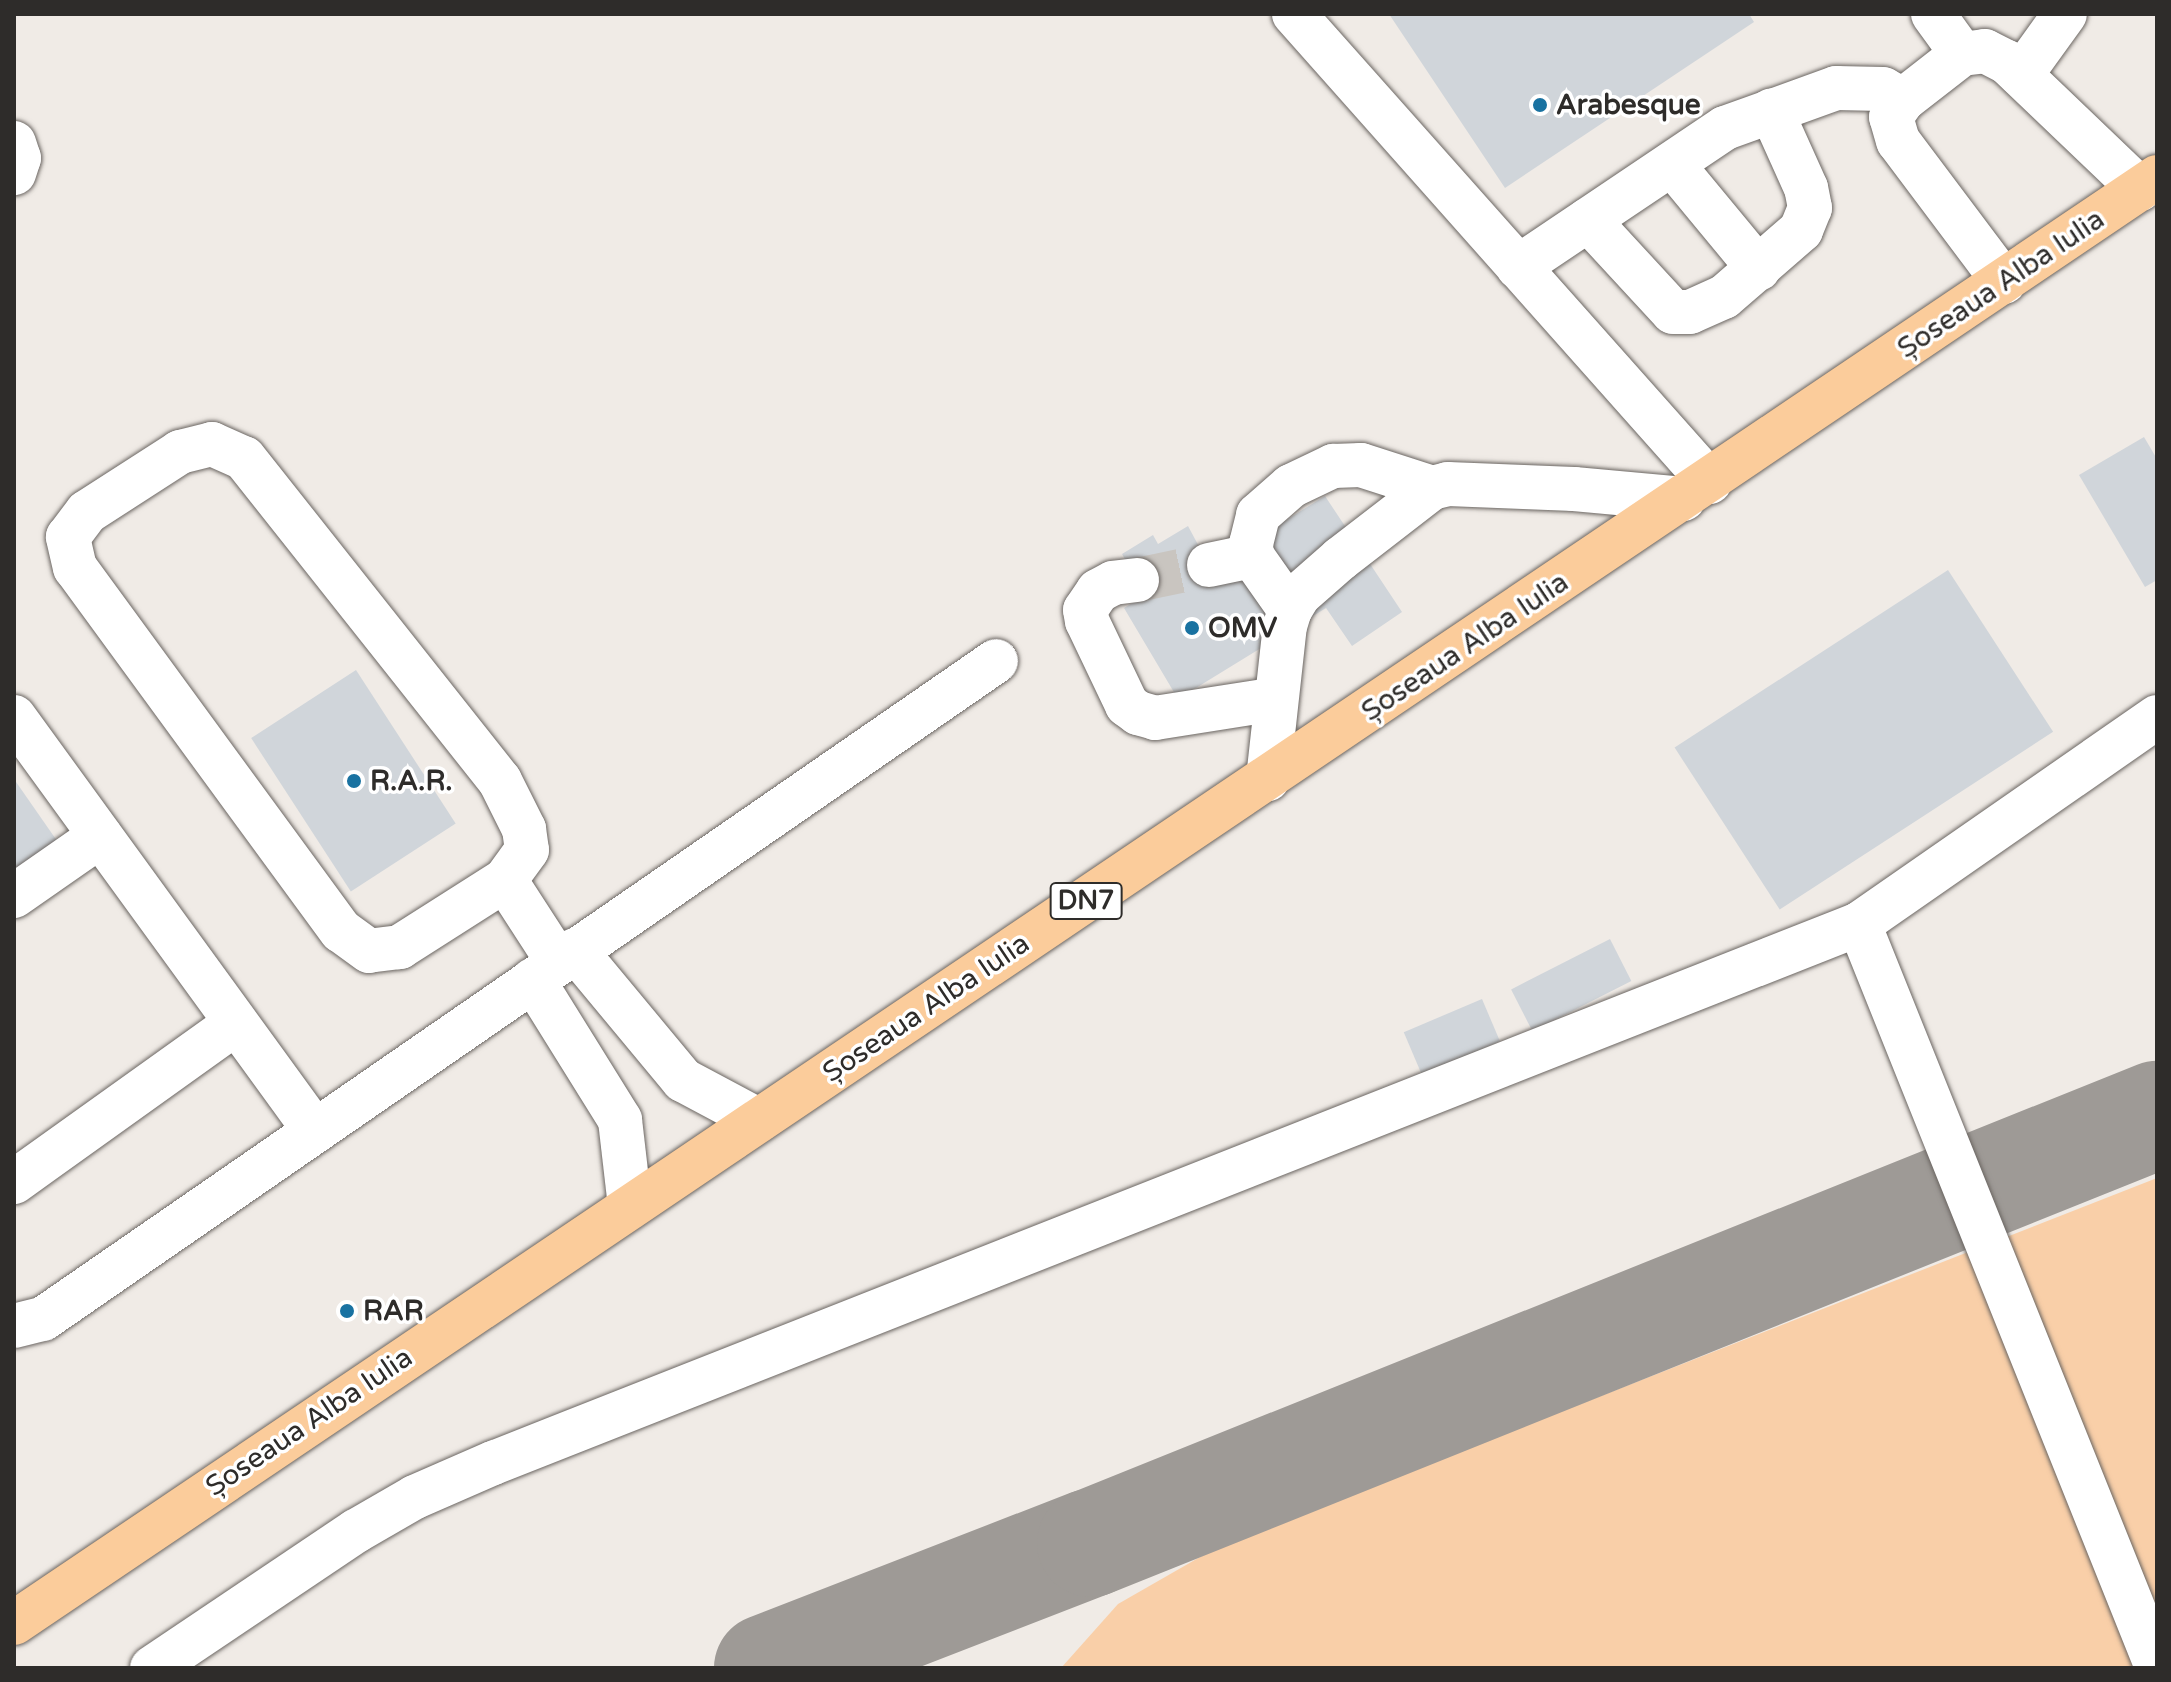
<!DOCTYPE html>
<meta charset="utf-8">
<style>
body{margin:0}
#map{position:relative;width:2171px;height:1682px;overflow:hidden;background:#f0ebe6;font-family:"Varela Round",sans-serif}
div>[style]{position:absolute}
.green>*{inset:0;background:#f9cfa8}
.taxiway>*{height:108px;margin:-54px;padding:0 54px;transform-origin:54px;border-radius:54px;background:#9e9a96}
.building>*{inset:0;background:#d0d5da;transform-origin:0 0}
.minor-tunnel>*{height:44px;margin-top:-22px;transform-origin:0;background:repeating-linear-gradient(90deg,#c9c5c0 0 44px,transparent 0 66px)}
.roads{filter:drop-shadow(0 0 2px #6a6561) drop-shadow(0 0 2px #6a6561)}
.minor>*{height:44px;margin:-22px;padding:0 22px;transform-origin:22px;border-radius:22px;background:#fff}
.major>*{height:44px;margin:-22px;padding:0 22px;transform-origin:22px;border-radius:22px;background:#fbcc9b}
.dots>*{width:22px;height:22px;translate:-50% -50%;box-sizing:border-box;border:4px solid #fff;border-radius:50%}
span{translate:-50% -50%;white-space:nowrap;text-align:center;line-height:1.15;-webkit-text-stroke:7px #fff;paint-order:stroke}
.shield-label span{padding:2px 6px;background:#fff;border:2px solid;border-radius:6px;-webkit-text-stroke-width:0}
.shield-label{font-size:26px;color:#2e2c2a;font-weight:700}
.poi-label{font-size:28px;color:#2e2c2a;font-weight:700}
.left{translate:0 -50%;text-align:left}
.street-label{font-size:28px;color:#2e2c2a}
.frame{position:absolute;inset:0;border:16px solid #2e2c2a;pointer-events:none}
</style>
<div id="map">
<div class="green">
<i style="clip-path:polygon(2157px 1178px,2157px 1668px,1061px 1668px,1118px 1604px,1200px 1557px,1256px 1531px)"></i>
</div>
<div class="taxiway">
<i style="left:768px;top:1668px;width:346px;rotate:-21.2deg"></i>
<i style="left:1091px;top:1543px;width:1149px;rotate:-21.88deg"></i>
</div>
<div class="building">
<i style="clip-path:polygon(1389px 14px,1749px 14px,1754px 22px,1505px 188px)"></i>
<i style="clip-path:polygon(2144px 437px,2157px 459px,2157px 580px,2145px 587px,2079px 475px)"></i>
<i style="clip-path:polygon(1325px 496px,1402px 612px,1352px 646px,1326px 608px,1178px 699px,1124px 608px,1146px 595px,1122px 554px,1153px 535px,1158px 544px,1188px 526px,1210px 567px)"></i>
<i style="left:1948px;top:570px;width:193px;height:326px;rotate:57deg"></i>
<i style="left:356px;top:670px;width:183px;height:125px;rotate:57deg"></i>
<i style="clip-path:polygon(14px 779px,62px 848px,14px 882px)"></i>
<i style="left:1610px;top:939px;width:47px;height:111px;rotate:63deg"></i>
<i style="left:1482px;top:999px;width:46px;height:85px;rotate:67deg"></i>
</div>
<div class="minor-tunnel">
<i style="left:1137px;top:580px;width:74px;rotate:-11.8deg"></i>
</div>
<div class="roads">
<div class="minor">
<i style="left:1294px;top:14px;width:626px;rotate:48.37deg"></i>
<i style="left:1933px;top:14px;width:49px;rotate:54.1deg"></i>
<i style="left:2021px;top:75px;width:75px;rotate:-54.2deg"></i>
<i style="left:14px;top:143px;width:16px;rotate:72deg"></i>
<i style="left:19px;top:158px;width:16px;rotate:108deg"></i>
<i style="left:1672px;top:164px;width:136px;rotate:50.4deg"></i>
<i style="left:1588px;top:220px;width:125px;rotate:47.3deg"></i>
<i style="left:1673px;top:312px;width:17px"></i>
<i style="left:1690px;top:312px;width:37px;rotate:-24deg"></i>
<i style="left:1724px;top:297px;width:102px;rotate:-41deg"></i>
<i style="left:1801px;top:230px;width:24px;rotate:-68deg"></i>
<i style="left:1810px;top:208px;width:20px;rotate:-101deg"></i>
<i style="left:1806px;top:188px;width:85px;rotate:-114.2deg"></i>
<i style="left:1518px;top:267px;width:249px;rotate:-33.9deg"></i>
<i style="left:1725px;top:128px;width:118px;rotate:-19.8deg"></i>
<i style="left:1836px;top:88px;width:47px;rotate:1.2deg"></i>
<i style="left:1883px;top:89px;width:23px;rotate:29deg"></i>
<i style="left:2004px;top:282px;width:176px;rotate:-126.9deg"></i>
<i style="left:1898px;top:141px;width:25px;rotate:-106deg"></i>
<i style="left:1891px;top:117px;width:21px;rotate:-55deg"></i>
<i style="left:1903px;top:100px;width:75px;rotate:-37.9deg"></i>
<i style="left:1962px;top:54px;width:23px;rotate:-7deg"></i>
<i style="left:1985px;top:51px;width:25px;rotate:27deg"></i>
<i style="left:2007px;top:62px;width:184px;rotate:43.7deg"></i>
<i style="left:212px;top:444px;width:35px;rotate:24deg"></i>
<i style="left:244px;top:458px;width:412px;rotate:51.6deg"></i>
<i style="left:500px;top:781px;width:54px;rotate:63.4deg"></i>
<i style="left:524px;top:829px;width:21px;rotate:82deg"></i>
<i style="left:527px;top:850px;width:37px;rotate:126deg"></i>
<i style="left:505px;top:880px;width:125px;rotate:147.5deg"></i>
<i style="left:400px;top:947px;width:31px;rotate:173deg"></i>
<i style="left:369px;top:951px;width:34px;rotate:-144deg"></i>
<i style="left:341px;top:931px;width:450px;rotate:-126.2deg"></i>
<i style="left:75px;top:568px;width:32px;rotate:-103deg"></i>
<i style="left:68px;top:537px;width:31px;rotate:-53deg"></i>
<i style="left:87px;top:512px;width:111px;rotate:-32.8deg"></i>
<i style="left:180px;top:452px;width:33px;rotate:-14deg"></i>
<i style="left:1209px;top:565px;width:44px;rotate:-11.8deg"></i>
<i style="left:1137px;top:580px;width:24px;rotate:173deg"></i>
<i style="left:1113px;top:583px;width:17px;rotate:152deg"></i>
<i style="left:1098px;top:591px;width:23px;rotate:124deg"></i>
<i style="left:1085px;top:610px;width:11px;rotate:80deg"></i>
<i style="left:1087px;top:621px;width:93px;rotate:64.5deg"></i>
<i style="left:1127px;top:705px;width:14px;rotate:36deg"></i>
<i style="left:1138px;top:713px;width:18px;rotate:16deg"></i>
<i style="left:1155px;top:718px;width:122px;rotate:-8.9deg"></i>
<i style="left:1290px;top:610px;width:66px;rotate:-125.1deg"></i>
<i style="left:1252px;top:556px;width:12px;rotate:-95deg"></i>
<i style="left:1251px;top:544px;width:30px;rotate:-76deg"></i>
<i style="left:1258px;top:515px;width:44px;rotate:-41.3deg"></i>
<i style="left:1291px;top:486px;width:47px;rotate:-25.5deg"></i>
<i style="left:1333px;top:466px;width:28px;rotate:-2deg"></i>
<i style="left:1361px;top:465px;width:75px;rotate:17.9deg"></i>
<i style="left:14px;top:717px;width:512px;rotate:53.98deg"></i>
<i style="left:2157px;top:717px;width:363px;rotate:145.2deg"></i>
<i style="left:1859px;top:924px;width:801px;rotate:68.15deg"></i>
<i style="left:1268px;top:779px;width:154px;rotate:-83.7deg"></i>
<i style="left:1285px;top:626px;width:17px;rotate:-73deg"></i>
<i style="left:1290px;top:610px;width:17px;rotate:-59deg"></i>
<i style="left:1299px;top:595px;width:55px;rotate:-41.3deg"></i>
<i style="left:1340px;top:559px;width:116px;rotate:-37.7deg"></i>
<i style="left:1432px;top:488px;width:16px;rotate:-14deg"></i>
<i style="left:1448px;top:484px;width:126px;rotate:2.3deg"></i>
<i style="left:1574px;top:489px;width:110px;rotate:5.2deg"></i>
<i style="left:505px;top:880px;width:98px;rotate:57.1deg"></i>
<i style="left:14px;top:896px;width:105px;rotate:-34.9deg"></i>
<i style="left:575px;top:950px;width:169px;rotate:50.3deg"></i>
<i style="left:683px;top:1080px;width:85px;rotate:28.1deg"></i>
<i style="left:533px;top:980px;width:165px;rotate:58.1deg"></i>
<i style="left:620px;top:1120px;width:87px;rotate:83.4deg"></i>
<i style="left:14px;top:1182px;width:273px;rotate:-35.6deg"></i>
<i style="left:14px;top:1326px;width:30px;rotate:-14deg"></i>
<i style="left:43px;top:1319px;width:1158px;rotate:-34.62deg"></i>
<i style="left:152px;top:1668px;width:246px;rotate:-33.9deg"></i>
<i style="left:356px;top:1531px;width:68px;rotate:-30deg"></i>
<i style="left:415px;top:1497px;width:85px;rotate:-23.6deg"></i>
<i style="left:493px;top:1463px;width:1468px;rotate:-21.53deg"></i>
</div>
<div class="major">
<i style="left:14px;top:1623px;width:2585px;rotate:-34.01deg"></i>
</div>
</div>
<div class="dots">
<i style="left:1540px;top:105px;background:#1972a1"></i>
<i style="left:1192px;top:628px;background:#1972a1"></i>
<i style="left:354px;top:781px;background:#1972a1"></i>
<i style="left:347px;top:1311px;background:#1972a1"></i>
</div>
<div class="shield-label">
<span style="left:1086px;top:901px">DN7</span>
</div>
<div class="poi-label">
<span class="left" style="left:1556px;top:105px">Arabesque</span>
<span class="left" style="left:1208px;top:628px">OMV</span>
<span class="left" style="left:370px;top:781px">R.A.R.</span>
<span class="left" style="left:363px;top:1311px">RAR</span>
</div>
<div class="street-label">
<span style="left:2001px;top:284px;rotate:-34deg">Șoseaua Alba Iulia</span>
<span style="left:1465px;top:647px;rotate:-34deg">Șoseaua Alba Iulia</span>
<span style="left:926px;top:1008px;rotate:-34deg">Șoseaua Alba Iulia</span>
<span style="left:309px;top:1422px;rotate:-34deg">Șoseaua Alba Iulia</span>
</div>
<div class="frame"></div>
</div>
